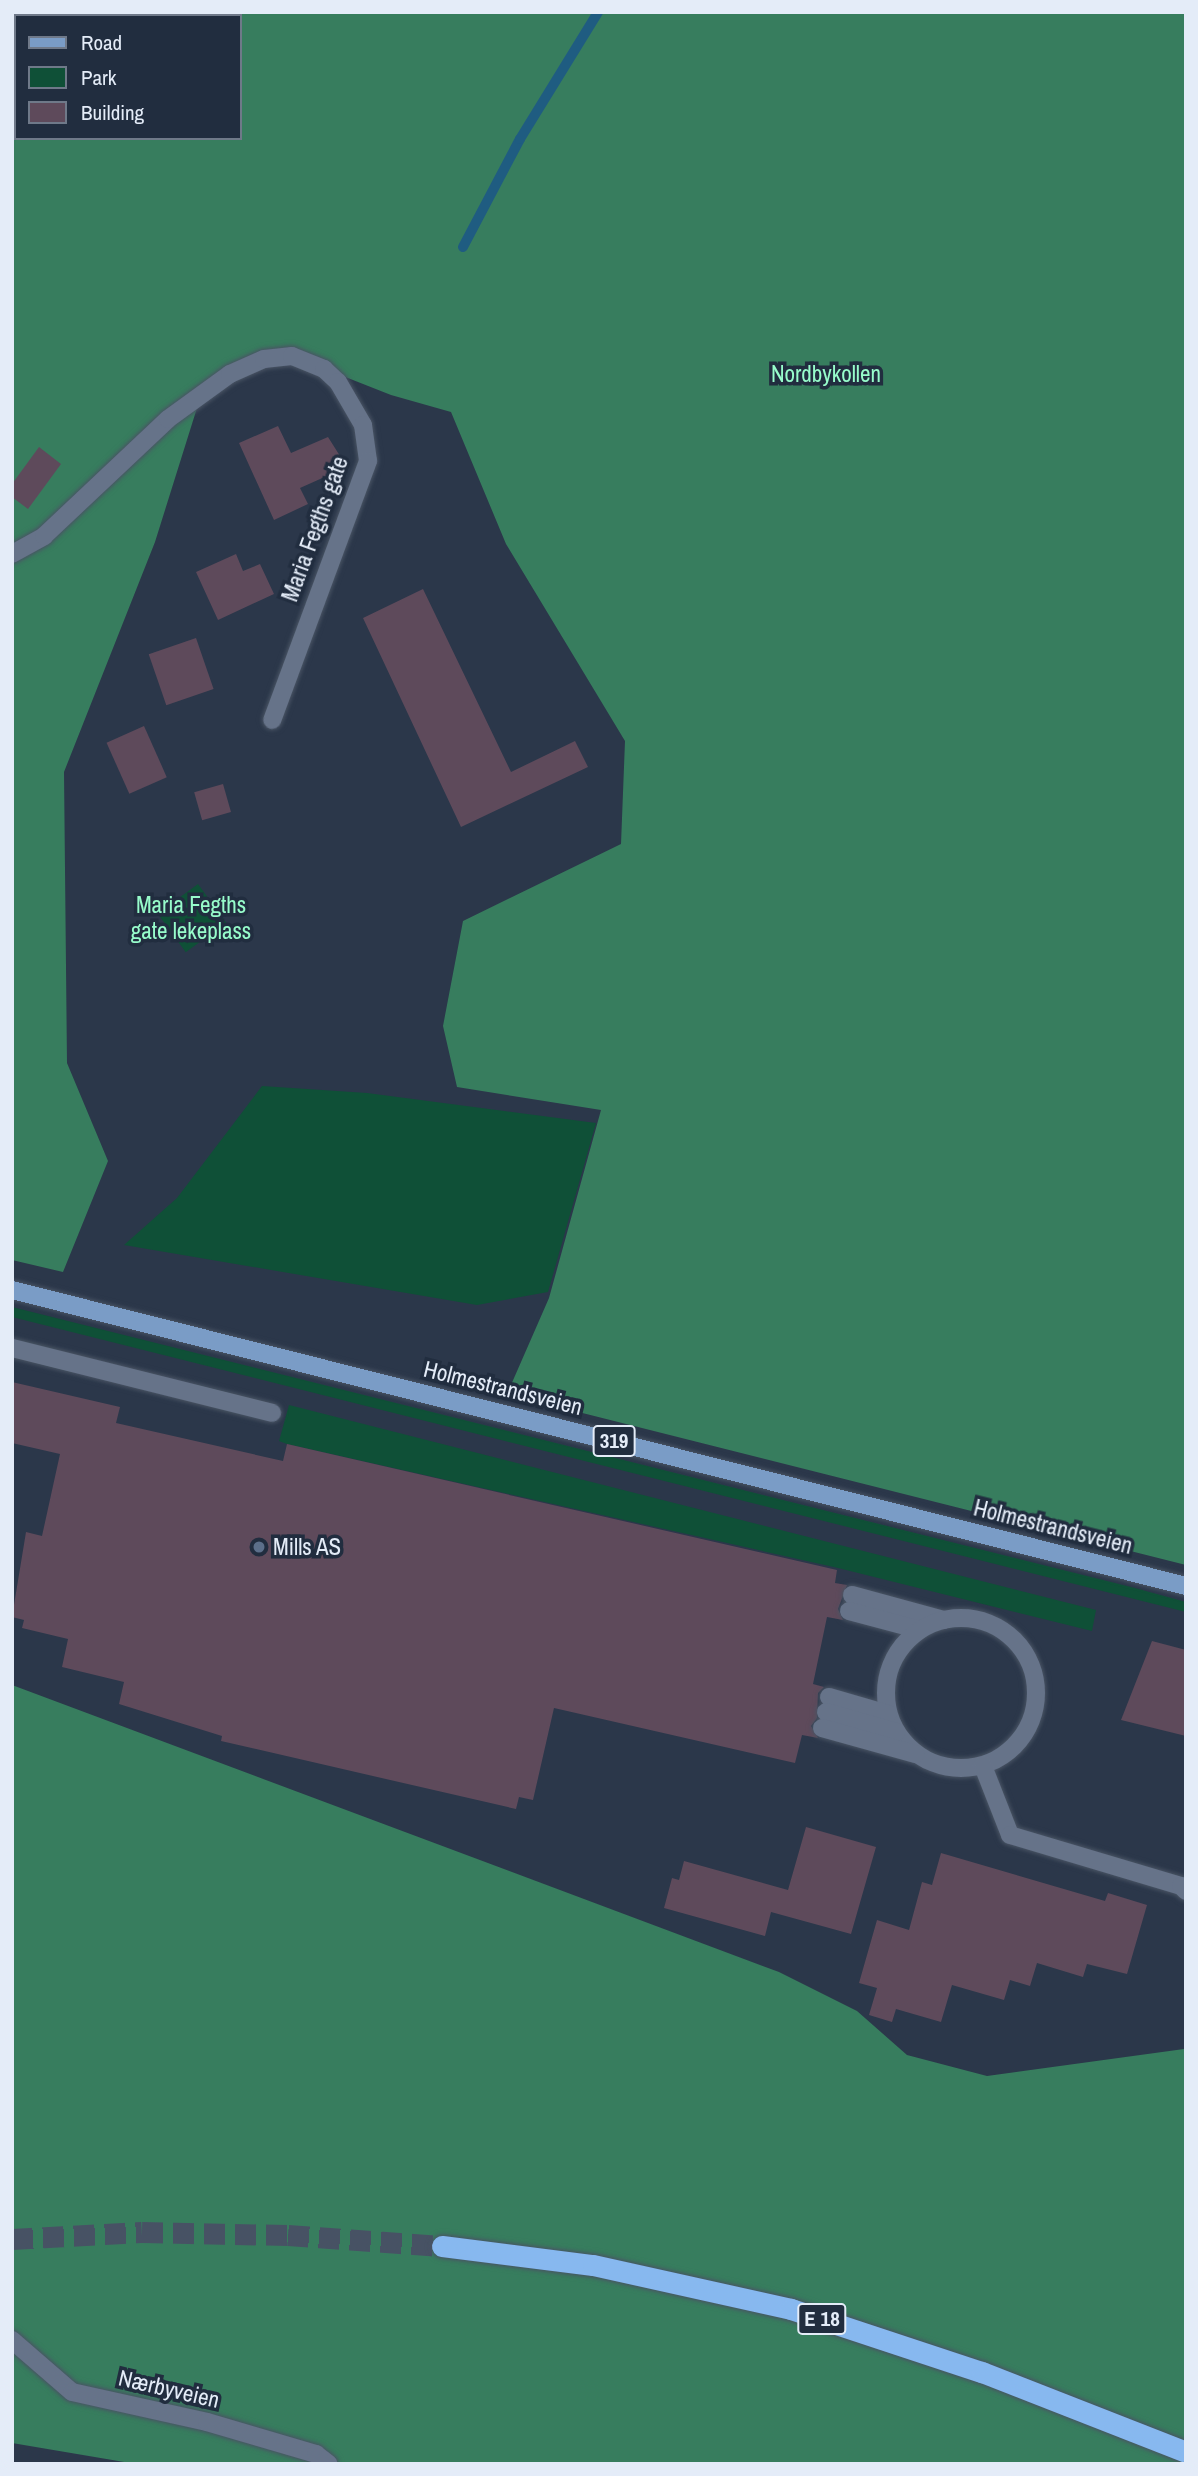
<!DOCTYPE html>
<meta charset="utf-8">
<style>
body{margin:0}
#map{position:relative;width:1198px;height:2476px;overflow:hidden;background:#2b374a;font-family:"Archivo Narrow",sans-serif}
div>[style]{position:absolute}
.green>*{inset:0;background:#0f5037;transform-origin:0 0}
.forest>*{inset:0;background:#377d5e}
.stream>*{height:10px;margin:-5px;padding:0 5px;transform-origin:5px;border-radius:5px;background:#1f5c81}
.building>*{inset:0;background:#5e4a5b;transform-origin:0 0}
.motorway-tunnel>*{height:21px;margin-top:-10.5px;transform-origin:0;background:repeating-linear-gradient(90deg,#475264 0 21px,transparent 0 31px)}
.roads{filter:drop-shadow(0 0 2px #495464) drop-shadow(0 0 2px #495464)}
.service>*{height:18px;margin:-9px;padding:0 9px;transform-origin:9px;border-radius:9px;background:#667389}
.service>.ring{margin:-9px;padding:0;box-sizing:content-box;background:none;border:18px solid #667389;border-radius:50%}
.minor>*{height:18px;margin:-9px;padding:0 9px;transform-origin:9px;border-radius:9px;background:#667389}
.primary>*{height:18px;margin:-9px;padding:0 9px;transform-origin:9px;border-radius:9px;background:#7a9cc6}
.motorway>*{height:21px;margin:-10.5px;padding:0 10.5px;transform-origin:10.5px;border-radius:10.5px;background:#87b8ef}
.dots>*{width:19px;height:19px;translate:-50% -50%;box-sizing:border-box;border:4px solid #212d3f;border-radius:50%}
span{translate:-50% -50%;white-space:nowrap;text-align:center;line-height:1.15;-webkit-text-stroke:7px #212d3f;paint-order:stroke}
.shield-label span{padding:2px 5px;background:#212d3f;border:2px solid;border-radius:5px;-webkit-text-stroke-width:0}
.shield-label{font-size:21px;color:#e4ecf8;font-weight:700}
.park-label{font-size:23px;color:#97fccb}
.street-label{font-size:23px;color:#e4ecf8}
.poi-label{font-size:23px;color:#e4ecf8}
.left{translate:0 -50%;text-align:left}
.frame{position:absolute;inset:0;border:14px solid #e4ecf8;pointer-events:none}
.legend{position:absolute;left:14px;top:14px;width:228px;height:126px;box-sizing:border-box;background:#212d3f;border:2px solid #6f7989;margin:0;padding:9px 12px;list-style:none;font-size:21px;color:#e4ecf8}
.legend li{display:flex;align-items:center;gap:14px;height:35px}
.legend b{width:35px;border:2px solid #6f7989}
</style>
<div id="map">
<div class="green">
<i style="left:198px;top:884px;width:48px;height:50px;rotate:54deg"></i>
<i style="clip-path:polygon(262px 1086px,367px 1093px,596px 1123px,548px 1292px,477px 1305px,124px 1245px,177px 1198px)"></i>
<i style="clip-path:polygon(12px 1307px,1135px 1588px,1186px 1602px,1186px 1612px,12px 1317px)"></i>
<i style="clip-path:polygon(289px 1405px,1096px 1610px,1092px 1631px,838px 1568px,287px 1444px,279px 1441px)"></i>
</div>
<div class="forest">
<i style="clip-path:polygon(evenodd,12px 12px,1186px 12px,1186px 1565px,507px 1394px,549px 1298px,601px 1110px,457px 1087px,443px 1026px,463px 921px,621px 844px,625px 741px,506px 544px,451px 412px,391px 395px,292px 356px,202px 392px,155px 542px,64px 772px,67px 1063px,108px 1161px,63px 1272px,12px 1260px,12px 12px,16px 16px,240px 16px,240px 138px,16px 138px,16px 16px)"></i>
<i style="clip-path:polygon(12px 1685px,779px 1972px,857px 2011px,907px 2055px,987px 2076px,1184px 2049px,1186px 2464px,136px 2464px,12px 2443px)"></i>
</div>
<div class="stream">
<i style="left:463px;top:247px;width:122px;rotate:-62.2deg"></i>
<i style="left:520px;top:139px;width:149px;rotate:-58.4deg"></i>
</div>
<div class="building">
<i style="clip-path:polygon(278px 426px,291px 453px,328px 437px,347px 467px,300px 488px,308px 504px,274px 520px,239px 443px)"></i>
<i style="clip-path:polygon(39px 447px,61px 464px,28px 509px,12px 497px,12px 484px)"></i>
<i style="clip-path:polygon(236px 554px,243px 571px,260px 564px,274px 594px,218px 620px,196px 572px)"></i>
<i style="clip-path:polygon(423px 589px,511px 772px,575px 741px,588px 767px,461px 827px,363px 618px)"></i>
<i style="left:196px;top:638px;width:54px;height:50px;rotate:71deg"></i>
<i style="left:144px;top:726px;width:56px;height:41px;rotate:66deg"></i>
<i style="left:223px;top:784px;width:29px;height:30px;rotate:74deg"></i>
<i style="clip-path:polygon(12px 1382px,120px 1407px,116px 1423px,283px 1461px,287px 1444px,837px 1570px,835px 1583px,847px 1585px,838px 1609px,843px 1620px,827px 1617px,813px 1684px,824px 1687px,818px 1693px,817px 1718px,811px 1726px,818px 1738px,802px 1735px,795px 1763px,554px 1708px,533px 1800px,519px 1797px,516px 1809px,221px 1741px,222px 1736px,119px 1704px,124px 1682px,62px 1667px,68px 1639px,22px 1628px,24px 1620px,12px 1617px,26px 1532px,42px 1536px,60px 1454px,12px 1443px)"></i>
<i style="clip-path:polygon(1152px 1641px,1186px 1650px,1186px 1736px,1121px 1720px)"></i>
<i style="clip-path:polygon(806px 1827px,876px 1847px,851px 1934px,771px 1912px,765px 1936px,664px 1908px,672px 1878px,679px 1880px,684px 1861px,788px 1890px)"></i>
<i style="clip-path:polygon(941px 1853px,1105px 1901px,1108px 1893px,1147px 1905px,1127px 1974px,1087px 1964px,1083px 1977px,1037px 1963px,1030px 1986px,1010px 1980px,1004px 2000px,952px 1985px,941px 2022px,896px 2009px,892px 2022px,869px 2015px,877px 1988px,859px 1983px,877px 1920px,909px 1930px,922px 1882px,932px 1885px)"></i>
</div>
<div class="motorway-tunnel">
<i style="left:12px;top:2239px;width:130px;rotate:-3.1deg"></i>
<i style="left:142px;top:2232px;width:146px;rotate:1.2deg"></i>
<i style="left:288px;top:2235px;width:154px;rotate:4.1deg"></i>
</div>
<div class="roads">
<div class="service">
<i style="left:12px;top:1348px;width:268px;rotate:14deg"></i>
<i style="left:852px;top:1595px;width:95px;rotate:15.2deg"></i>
<i style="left:849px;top:1611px;width:73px;rotate:15deg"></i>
<i class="ring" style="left:886px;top:1618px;width:132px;height:132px"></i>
<i style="left:829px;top:1697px;width:61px;rotate:16.1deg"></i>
<i style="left:826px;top:1712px;width:73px;rotate:15.9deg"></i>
<i style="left:822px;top:1728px;width:97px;rotate:15.6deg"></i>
<i style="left:983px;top:1766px;width:74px;rotate:68.6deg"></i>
<i style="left:1010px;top:1835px;width:178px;rotate:16.6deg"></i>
<i style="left:1181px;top:1886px;width:7px;rotate:45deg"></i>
</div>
<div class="minor">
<i style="left:12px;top:554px;width:37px;rotate:-29deg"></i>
<i style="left:44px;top:536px;width:170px;rotate:-43.3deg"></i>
<i style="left:168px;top:419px;width:77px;rotate:-36deg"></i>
<i style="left:230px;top:374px;width:37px;rotate:-24deg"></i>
<i style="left:264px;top:359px;width:28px;rotate:-6deg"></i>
<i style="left:292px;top:356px;width:35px;rotate:22deg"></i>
<i style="left:324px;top:369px;width:19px;rotate:43deg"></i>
<i style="left:338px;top:382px;width:50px;rotate:59.8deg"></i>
<i style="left:363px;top:425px;width:36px;rotate:82deg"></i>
<i style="left:368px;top:461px;width:276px;rotate:110.3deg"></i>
<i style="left:12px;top:2340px;width:79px;rotate:40.9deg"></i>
<i style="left:72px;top:2392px;width:138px;rotate:12.5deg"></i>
<i style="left:207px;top:2422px;width:114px;rotate:16.4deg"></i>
<i style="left:316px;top:2454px;width:16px;rotate:38deg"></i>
</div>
<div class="primary">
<i style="left:12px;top:1290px;width:1211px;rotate:14.15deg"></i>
</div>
<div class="motorway">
<i style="left:442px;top:2246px;width:152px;rotate:7.2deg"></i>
<i style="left:593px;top:2265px;width:203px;rotate:12.5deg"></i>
<i style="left:791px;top:2309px;width:201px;rotate:18.3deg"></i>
<i style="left:982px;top:2372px;width:219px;rotate:21.4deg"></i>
</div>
</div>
<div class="dots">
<i style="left:259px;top:1547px;background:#5c6f8a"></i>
</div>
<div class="shield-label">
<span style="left:614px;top:1441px">319</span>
<span style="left:822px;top:2319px">E 18</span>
</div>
<div class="park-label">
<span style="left:826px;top:374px">Nordbykollen</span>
<span style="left:191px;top:918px">Maria Fegths<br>gate lekeplass</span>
</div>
<div class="street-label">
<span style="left:315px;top:529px;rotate:-70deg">Maria Fegths gate</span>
<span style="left:503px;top:1388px;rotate:14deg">Holmestrandsveien</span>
<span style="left:1053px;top:1527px;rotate:14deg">Holmestrandsveien</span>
<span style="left:169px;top:2389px;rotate:13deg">Nærbyveien</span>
</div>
<div class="poi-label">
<span class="left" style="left:273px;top:1547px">Mills AS</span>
</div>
<div class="frame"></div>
<ul class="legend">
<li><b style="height:9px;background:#7a9cc6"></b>Road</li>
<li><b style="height:19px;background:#0f5037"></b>Park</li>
<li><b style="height:19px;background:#5e4a5b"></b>Building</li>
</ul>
</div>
